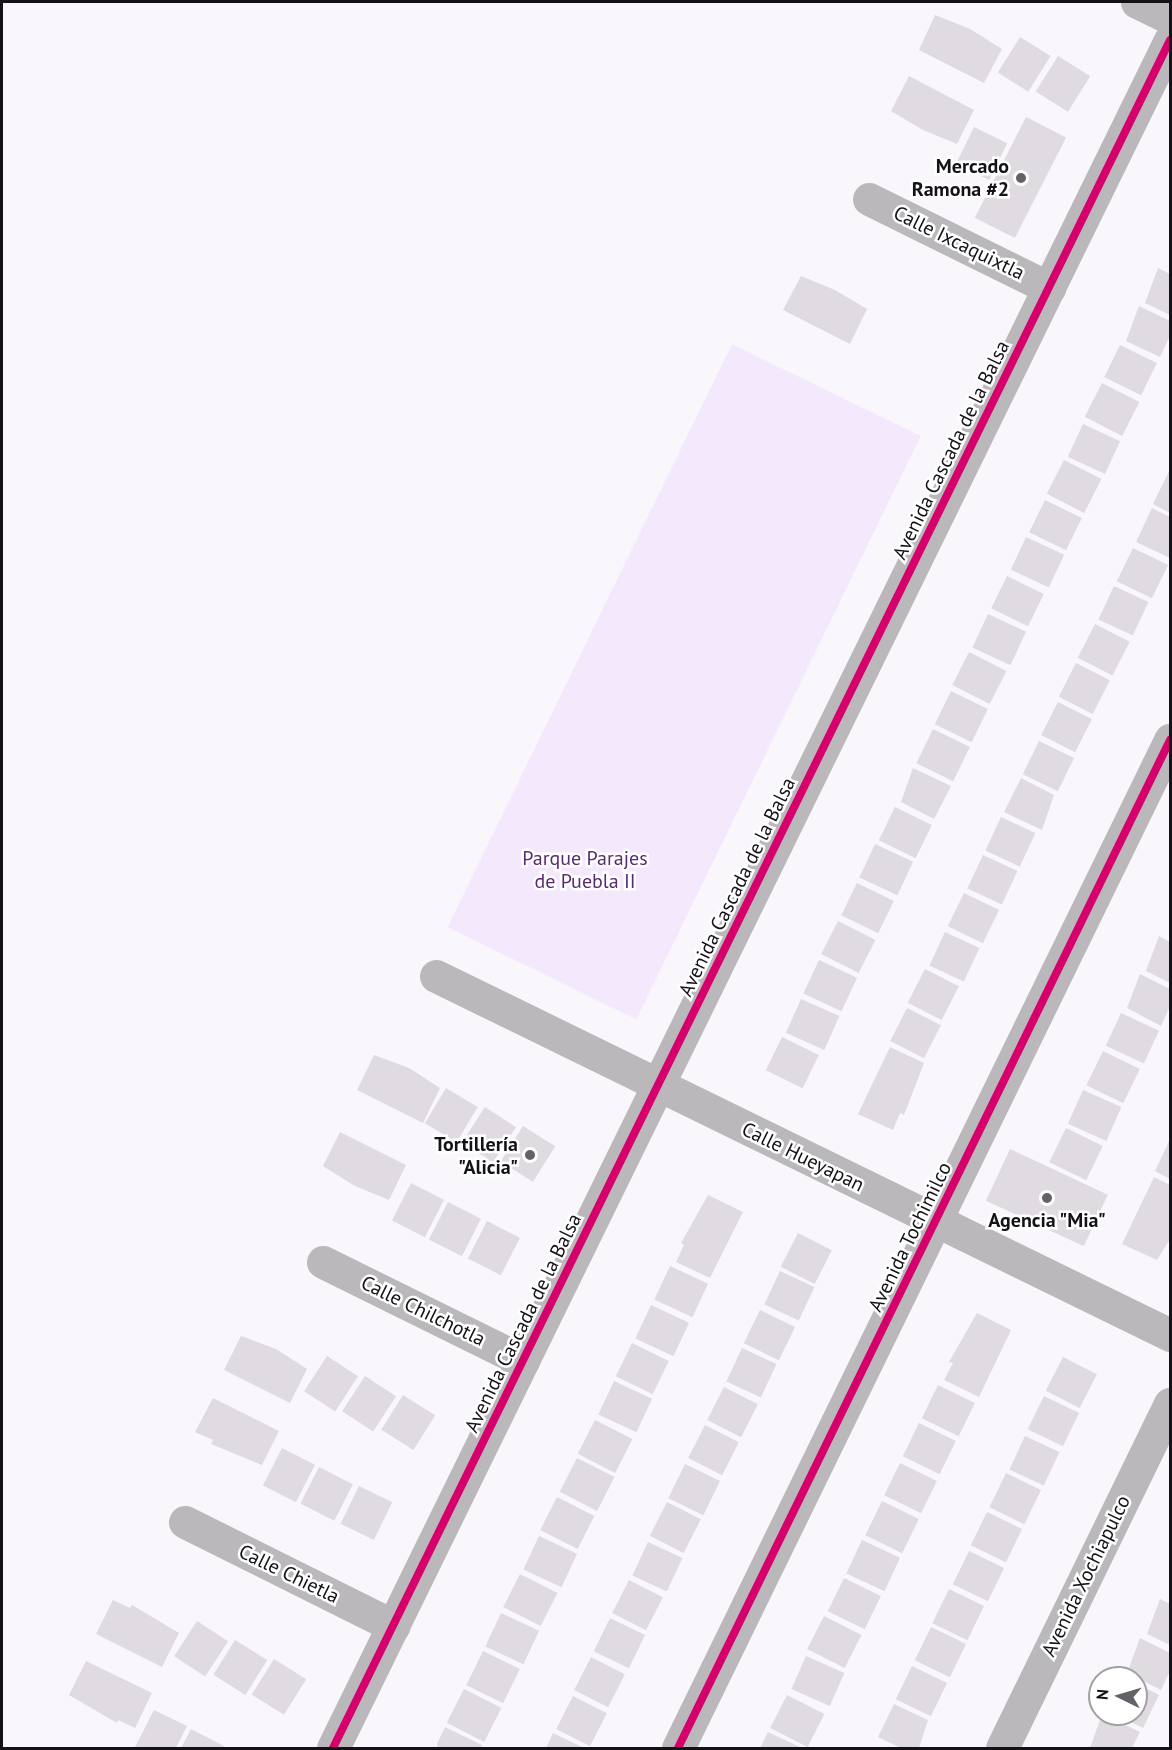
<!DOCTYPE html>
<meta charset="utf-8">
<style>
body{margin:0}
#map{position:relative;width:1172px;height:1750px;overflow:hidden;background:#f9f6fc;font-family:"PT Sans",sans-serif}
div>[style]{position:absolute}
.green>*{inset:0;background:#f4e9fc;transform-origin:0 0}
.building>*{inset:0;background:#dfdbe1;transform-origin:0 0}
.minor>*{height:33px;margin:-16.5px;padding:0 16.5px;transform-origin:16.5px;border-radius:16.5px;background:#bab8bb}
.cycleway>*{height:8px;margin:-4px;padding:0 4px;transform-origin:4px;border-radius:4px;background:#d6006c}
.dots>*{width:16px;height:16px;translate:-50% -50%;box-sizing:border-box;border:3px solid #fff;border-radius:50%}
span{translate:-50% -50%;white-space:nowrap;text-align:center;line-height:1.15;-webkit-text-stroke:5px #fff;paint-order:stroke}
.poi-label{font-size:20px;color:#151217;font-weight:700}
.right{translate:-100% -50%;text-align:right}
.street-label{font-size:20px;color:#151217}
.park-label{font-size:20px;color:#572a70}
.frame{position:absolute;inset:0;border:3px solid #151217;pointer-events:none}
.north{position:absolute;left:1088px;top:1666px;width:60px;height:60px;box-sizing:border-box;background:#fff;border:2px solid #a1a0a2;border-radius:50%;rotate:275deg;font-size:16px;font-weight:700;line-height:24px;text-align:center;color:#151217}
.north::after{content:'';display:block;margin:auto;width:21px;height:27px;background:#656267;clip-path:polygon(50% 0,100% 100%,50% 72%,0 100%)}
</style>
<div id="map">
<div class="green">
<i style="left:732px;top:344px;width:210px;height:649px;rotate:26deg"></i>
</div>
<div class="building">
<i style="clip-path:polygon(935px 15px,970px 29px,1002px 49px,984px 83px,919px 50px)"></i>
<i style="left:1020px;top:37px;width:36px;height:42px;rotate:32deg"></i>
<i style="left:1058px;top:56px;width:38px;height:42px;rotate:32deg"></i>
<i style="clip-path:polygon(909px 76px,974px 110px,957px 144px,923px 130px,891px 111px)"></i>
<i style="left:1026px;top:117px;width:45px;height:113px;rotate:27deg"></i>
<i style="left:974px;top:127px;width:37px;height:41px;rotate:26deg"></i>
<i style="clip-path:polygon(1158px 268px,1170px 274px,1170px 315px,1145px 303px)"></i>
<i style="clip-path:polygon(801px 276px,835px 290px,867px 309px,850px 344px,783px 310px)"></i>
<i style="clip-path:polygon(1139px 306px,1170px 321px,1170px 336px,1160px 357px,1126px 341px)"></i>
<i style="left:1120px;top:345px;width:41px;height:36px;rotate:26deg"></i>
<i style="left:1102px;top:383px;width:42px;height:38px;rotate:27deg"></i>
<i style="left:1083px;top:424px;width:41px;height:36px;rotate:25deg"></i>
<i style="left:1064px;top:460px;width:42px;height:38px;rotate:27deg"></i>
<i style="clip-path:polygon(1170px 469px,1170px 513px,1153px 504px)"></i>
<i style="left:1045px;top:500px;width:41px;height:36px;rotate:26deg"></i>
<i style="clip-path:polygon(1152px 508px,1170px 517px,1170px 558px,1136px 542px)"></i>
<i style="left:1026px;top:537px;width:42px;height:36px;rotate:25deg"></i>
<i style="left:1133px;top:548px;width:39px;height:37px;rotate:26deg"></i>
<i style="left:1007px;top:576px;width:41px;height:36px;rotate:26deg"></i>
<i style="left:1114px;top:586px;width:38px;height:37px;rotate:25deg"></i>
<i style="left:988px;top:614px;width:42px;height:37px;rotate:25deg"></i>
<i style="left:1095px;top:624px;width:39px;height:38px;rotate:27deg"></i>
<i style="left:969px;top:652px;width:42px;height:37px;rotate:27deg"></i>
<i style="left:1076px;top:663px;width:38px;height:38px;rotate:27deg"></i>
<i style="left:951px;top:691px;width:41px;height:37px;rotate:26deg"></i>
<i style="left:1058px;top:702px;width:38px;height:37px;rotate:27deg"></i>
<i style="left:933px;top:729px;width:41px;height:38px;rotate:26deg"></i>
<i style="left:1039px;top:741px;width:39px;height:37px;rotate:26deg"></i>
<i style="clip-path:polygon(913px 768px,951px 786px,934px 819px,901px 802px)"></i>
<i style="clip-path:polygon(1021px 778px,1054px 795px,1042px 830px,1004px 812px)"></i>
<i style="left:895px;top:807px;width:41px;height:37px;rotate:26deg"></i>
<i style="left:1001px;top:817px;width:38px;height:37px;rotate:25deg"></i>
<i style="left:875px;top:844px;width:42px;height:37px;rotate:25deg"></i>
<i style="left:983px;top:855px;width:38px;height:37px;rotate:25deg"></i>
<i style="left:857px;top:883px;width:41px;height:36px;rotate:26deg"></i>
<i style="left:964px;top:893px;width:39px;height:37px;rotate:26deg"></i>
<i style="left:838px;top:921px;width:42px;height:37px;rotate:27deg"></i>
<i style="left:945px;top:932px;width:38px;height:37px;rotate:25deg"></i>
<i style="clip-path:polygon(1159px 936px,1170px 942px,1170px 983px,1146px 971px)"></i>
<i style="left:819px;top:960px;width:42px;height:37px;rotate:25deg"></i>
<i style="left:925px;top:969px;width:38px;height:38px;rotate:27deg"></i>
<i style="clip-path:polygon(1140px 974px,1170px 989px,1170px 1006px,1161px 1026px,1127px 1008px)"></i>
<i style="left:801px;top:999px;width:42px;height:37px;rotate:24deg"></i>
<i style="left:907px;top:1008px;width:38px;height:37px;rotate:27deg"></i>
<i style="left:1121px;top:1013px;width:42px;height:36px;rotate:25deg"></i>
<i style="left:782px;top:1037px;width:41px;height:37px;rotate:26deg"></i>
<i style="clip-path:polygon(890px 1047px,924px 1063px,904px 1115px,900px 1113px,893px 1130px,858px 1114px)"></i>
<i style="left:1103px;top:1051px;width:41px;height:38px;rotate:26deg"></i>
<i style="clip-path:polygon(374px 1055px,409px 1068px,440px 1088px,423px 1123px,357px 1090px)"></i>
<i style="left:446px;top:1088px;width:37px;height:41px;rotate:31deg"></i>
<i style="left:1083px;top:1090px;width:42px;height:37px;rotate:24deg"></i>
<i style="left:485px;top:1107px;width:37px;height:42px;rotate:33deg"></i>
<i style="left:523px;top:1126px;width:38px;height:42px;rotate:32deg"></i>
<i style="left:1066px;top:1128px;width:41px;height:38px;rotate:26deg"></i>
<i style="clip-path:polygon(340px 1132px,406px 1165px,389px 1200px,355px 1186px,323px 1166px)"></i>
<i style="clip-path:polygon(1170px 1139px,1170px 1179px,1155px 1171px)"></i>
<i style="left:1010px;top:1149px;width:108px;height:57px;rotate:25deg"></i>
<i style="clip-path:polygon(1154px 1177px,1170px 1185px,1170px 1239px,1157px 1260px,1122px 1244px)"></i>
<i style="left:411px;top:1183px;width:37px;height:42px;rotate:27deg"></i>
<i style="clip-path:polygon(708px 1195px,743px 1212px,710px 1278px,676px 1262px,684px 1245px,681px 1243px)"></i>
<i style="left:448px;top:1202px;width:37px;height:42px;rotate:27deg"></i>
<i style="left:487px;top:1221px;width:37px;height:42px;rotate:27deg"></i>
<i style="left:798px;top:1233px;width:38px;height:38px;rotate:27deg"></i>
<i style="left:670px;top:1266px;width:42px;height:37px;rotate:25deg"></i>
<i style="left:780px;top:1271px;width:38px;height:37px;rotate:25deg"></i>
<i style="left:651px;top:1305px;width:42px;height:37px;rotate:25deg"></i>
<i style="left:760px;top:1310px;width:39px;height:37px;rotate:26deg"></i>
<i style="clip-path:polygon(977px 1313px,1011px 1330px,979px 1397px,944px 1380px,953px 1363px,949px 1362px)"></i>
<i style="clip-path:polygon(241px 1336px,276px 1349px,307px 1369px,290px 1403px,224px 1370px)"></i>
<i style="left:632px;top:1343px;width:41px;height:37px;rotate:26deg"></i>
<i style="left:742px;top:1348px;width:38px;height:37px;rotate:25deg"></i>
<i style="left:327px;top:1356px;width:37px;height:42px;rotate:33deg"></i>
<i style="left:1063px;top:1357px;width:38px;height:38px;rotate:27deg"></i>
<i style="left:365px;top:1376px;width:37px;height:42px;rotate:33deg"></i>
<i style="left:614px;top:1381px;width:42px;height:37px;rotate:25deg"></i>
<i style="left:938px;top:1385px;width:41px;height:37px;rotate:26deg"></i>
<i style="left:724px;top:1387px;width:38px;height:37px;rotate:27deg"></i>
<i style="left:403px;top:1395px;width:38px;height:41px;rotate:32deg"></i>
<i style="left:1044px;top:1396px;width:39px;height:37px;rotate:26deg"></i>
<i style="clip-path:polygon(213px 1398px,279px 1431px,262px 1465px,211px 1444px,213px 1440px,195px 1432px)"></i>
<i style="left:595px;top:1420px;width:42px;height:38px;rotate:27deg"></i>
<i style="left:919px;top:1423px;width:41px;height:37px;rotate:26deg"></i>
<i style="left:705px;top:1425px;width:38px;height:37px;rotate:27deg"></i>
<i style="left:1025px;top:1436px;width:38px;height:37px;rotate:25deg"></i>
<i style="left:282px;top:1448px;width:37px;height:42px;rotate:27deg"></i>
<i style="left:577px;top:1458px;width:42px;height:38px;rotate:27deg"></i>
<i style="left:900px;top:1463px;width:41px;height:36px;rotate:26deg"></i>
<i style="left:685px;top:1464px;width:39px;height:38px;rotate:26deg"></i>
<i style="left:319px;top:1467px;width:38px;height:41px;rotate:27deg"></i>
<i style="left:1006px;top:1473px;width:39px;height:38px;rotate:26deg"></i>
<i style="left:359px;top:1486px;width:37px;height:42px;rotate:26deg"></i>
<i style="left:557px;top:1497px;width:42px;height:37px;rotate:27deg"></i>
<i style="left:882px;top:1501px;width:41px;height:38px;rotate:26deg"></i>
<i style="left:667px;top:1502px;width:38px;height:38px;rotate:27deg"></i>
<i style="left:987px;top:1512px;width:39px;height:37px;rotate:26deg"></i>
<i style="left:539px;top:1536px;width:42px;height:37px;rotate:25deg"></i>
<i style="left:862px;top:1540px;width:42px;height:37px;rotate:25deg"></i>
<i style="left:648px;top:1542px;width:38px;height:37px;rotate:25deg"></i>
<i style="left:969px;top:1551px;width:39px;height:37px;rotate:26deg"></i>
<i style="left:520px;top:1574px;width:42px;height:37px;rotate:27deg"></i>
<i style="left:844px;top:1578px;width:41px;height:37px;rotate:26deg"></i>
<i style="left:629px;top:1580px;width:38px;height:37px;rotate:27deg"></i>
<i style="left:949px;top:1589px;width:39px;height:38px;rotate:26deg"></i>
<i style="clip-path:polygon(1160px 1599px,1170px 1604px,1170px 1645px,1147px 1634px)"></i>
<i style="clip-path:polygon(113px 1600px,130px 1608px,132px 1605px,179px 1633px,162px 1667px,96px 1634px)"></i>
<i style="left:501px;top:1613px;width:42px;height:37px;rotate:25deg"></i>
<i style="left:824px;top:1616px;width:42px;height:37px;rotate:27deg"></i>
<i style="left:610px;top:1618px;width:39px;height:37px;rotate:26deg"></i>
<i style="left:197px;top:1621px;width:37px;height:42px;rotate:33deg"></i>
<i style="left:931px;top:1627px;width:39px;height:37px;rotate:26deg"></i>
<i style="clip-path:polygon(1140px 1638px,1170px 1653px,1170px 1671px,1161px 1690px,1127px 1673px)"></i>
<i style="left:235px;top:1640px;width:38px;height:41px;rotate:32deg"></i>
<i style="left:483px;top:1651px;width:41px;height:38px;rotate:26deg"></i>
<i style="left:806px;top:1656px;width:42px;height:36px;rotate:24deg"></i>
<i style="left:591px;top:1657px;width:38px;height:37px;rotate:27deg"></i>
<i style="left:274px;top:1659px;width:38px;height:42px;rotate:32deg"></i>
<i style="clip-path:polygon(86px 1661px,152px 1693px,135px 1728px,118px 1720px,117px 1723px,69px 1695px)"></i>
<i style="left:912px;top:1666px;width:39px;height:37px;rotate:26deg"></i>
<i style="clip-path:polygon(1136px 1683px,1159px 1695px,1143px 1728px,1115px 1714px,1136px 1714px)"></i>
<i style="left:464px;top:1689px;width:42px;height:38px;rotate:27deg"></i>
<i style="left:787px;top:1695px;width:42px;height:37px;rotate:27deg"></i>
<i style="left:573px;top:1696px;width:38px;height:37px;rotate:27deg"></i>
<i style="clip-path:polygon(894px 1704px,928px 1720px,919px 1748px,901px 1748px,878px 1737px)"></i>
<i style="clip-path:polygon(154px 1710px,187px 1726px,176px 1748px,135px 1747px)"></i>
<i style="clip-path:polygon(1102px 1714px,1140px 1732px,1132px 1748px,1090px 1748px)"></i>
<i style="clip-path:polygon(445px 1727px,482px 1745px,481px 1748px,438px 1748px,437px 1744px)"></i>
<i style="clip-path:polygon(191px 1729px,224px 1746px,223px 1748px,181px 1748px)"></i>
<i style="clip-path:polygon(768px 1732px,802px 1748px,760px 1748px)"></i>
<i style="clip-path:polygon(553px 1733px,584px 1748px,546px 1748px)"></i>
</div>
<div class="minor">
<i style="left:1137px;top:2px;width:37px;rotate:26deg"></i>
<i style="left:869px;top:199px;width:201px;rotate:26.3deg"></i>
<i style="left:436px;top:976px;width:817px;rotate:26.06deg"></i>
<i style="left:323px;top:1262px;width:223px;rotate:26.3deg"></i>
<i style="left:185px;top:1522px;width:233px;rotate:26.5deg"></i>
<i style="left:333px;top:1748px;width:1902px;rotate:-63.89deg"></i>
<i style="left:678px;top:1748px;width:1122px;rotate:-63.98deg"></i>
<i style="left:1002px;top:1748px;width:383px;rotate:-64deg"></i>
</div>
<div class="cycleway">
<i style="left:333px;top:1748px;width:1902px;rotate:-63.89deg"></i>
<i style="left:678px;top:1748px;width:1122px;rotate:-63.98deg"></i>
</div>
<div class="dots">
<i style="left:1021px;top:178px;background:#656267"></i>
<i style="left:530px;top:1155px;background:#656267"></i>
<i style="left:1047px;top:1198px;background:#656267"></i>
</div>
<div class="poi-label">
<span class="right" style="left:1009px;top:178px">Mercado<br>Ramona #2</span>
<span class="right" style="left:518px;top:1156px">Tortillería<br>"Alicia"</span>
<span style="left:1047px;top:1220px">Agencia "Mia"</span>
</div>
<div class="street-label">
<span style="left:959px;top:243px;rotate:26deg">Calle Ixcaquixtla</span>
<span style="left:951px;top:450px;rotate:-64deg">Avenida Cascada de la Balsa</span>
<span style="left:737px;top:887px;rotate:-64deg">Avenida Cascada de la Balsa</span>
<span style="left:803px;top:1157px;rotate:26deg">Calle Hueyapan</span>
<span style="left:910px;top:1237px;rotate:-64deg">Avenida Tochimilco</span>
<span style="left:423px;top:1311px;rotate:26deg">Calle Chilchotla</span>
<span style="left:523px;top:1323px;rotate:-64deg">Avenida Cascada de la Balsa</span>
<span style="left:289px;top:1574px;rotate:26deg">Calle Chietla</span>
<span style="left:1086px;top:1576px;rotate:-64deg">Avenida Xochiapulco</span>
</div>
<div class="park-label">
<span style="left:585px;top:870px">Parque Parajes<br>de Puebla II</span>
</div>
<div class="frame"></div>
<div class="north">N</div>
</div>
